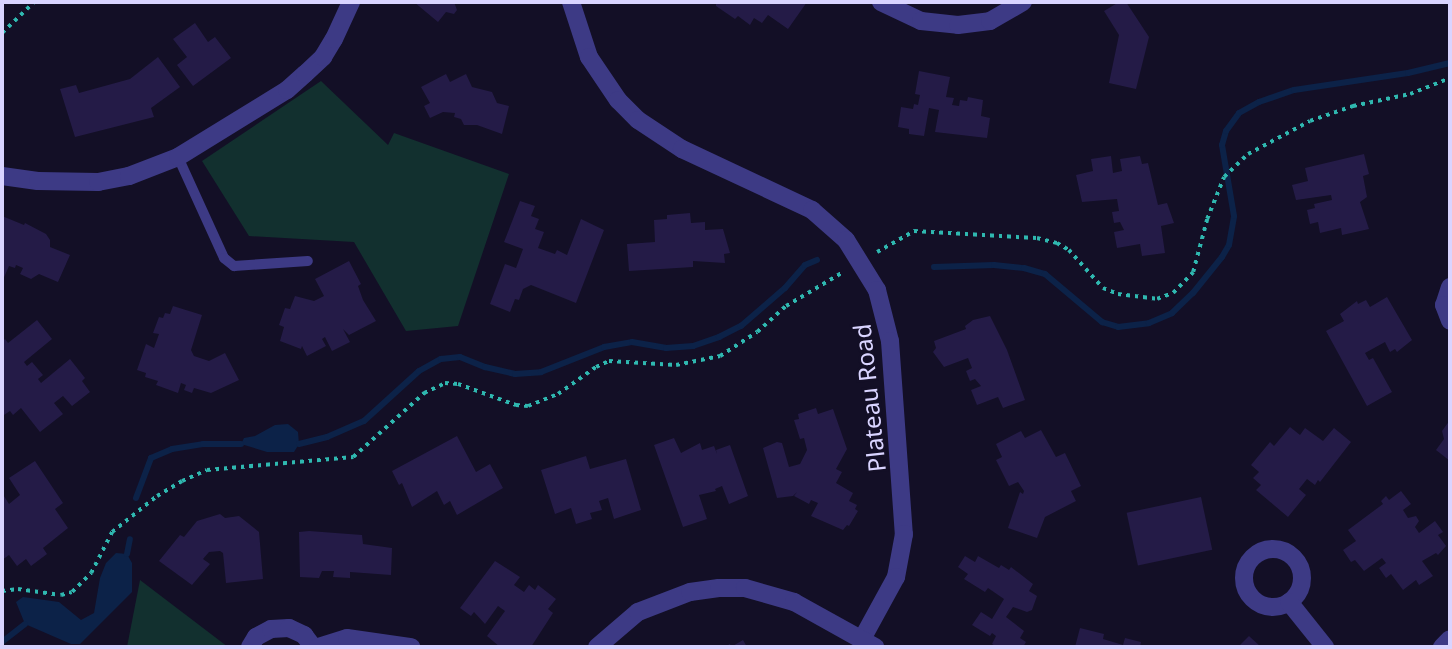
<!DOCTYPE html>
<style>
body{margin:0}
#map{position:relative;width:1452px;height:649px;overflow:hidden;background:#130f26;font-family:"Noto Sans",sans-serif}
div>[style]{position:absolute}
.green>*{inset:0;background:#12302f}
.water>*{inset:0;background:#0c2248}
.stream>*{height:6px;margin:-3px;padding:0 3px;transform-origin:3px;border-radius:3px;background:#0c2248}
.building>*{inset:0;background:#241b47;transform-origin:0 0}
.path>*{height:3.5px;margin-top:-1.75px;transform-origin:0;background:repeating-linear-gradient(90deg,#2fb8b0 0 3.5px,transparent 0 8.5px)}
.service>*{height:10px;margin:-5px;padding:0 5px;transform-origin:5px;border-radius:5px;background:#3d3a85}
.minor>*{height:18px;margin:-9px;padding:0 9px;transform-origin:9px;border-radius:9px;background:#3d3a85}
.minor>.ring{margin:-9px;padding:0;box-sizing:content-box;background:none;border:18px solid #3d3a85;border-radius:50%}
.tertiary>*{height:18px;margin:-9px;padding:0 9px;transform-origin:9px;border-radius:9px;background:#3d3a85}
span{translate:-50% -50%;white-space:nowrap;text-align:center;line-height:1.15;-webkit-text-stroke:5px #130f26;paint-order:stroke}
.street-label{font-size:24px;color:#d9d4ff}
.frame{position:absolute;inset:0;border:4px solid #d9d4ff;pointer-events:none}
</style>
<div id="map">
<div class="green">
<i style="clip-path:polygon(321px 81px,388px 145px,394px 133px,509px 174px,458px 326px,406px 331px,354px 242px,249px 236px,202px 161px)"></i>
<i style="clip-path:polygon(140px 580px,228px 647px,127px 647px)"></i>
</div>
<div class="water">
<i style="clip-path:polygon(288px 424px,298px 432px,299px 444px,294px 452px,267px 452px,241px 444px,244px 438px,255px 436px,275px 425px)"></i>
<i style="clip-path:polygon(116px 553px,127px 554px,132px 563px,132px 592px,80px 644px,71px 644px,25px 624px,16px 602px,23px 597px,59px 602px,81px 620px,94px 613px,100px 578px,106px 563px)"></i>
</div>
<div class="stream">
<i style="left:934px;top:267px;width:60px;rotate:-1.9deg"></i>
<i style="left:994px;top:265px;width:30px;rotate:6deg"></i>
<i style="left:1024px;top:268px;width:22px;rotate:16deg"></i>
<i style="left:1045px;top:274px;width:75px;rotate:40.1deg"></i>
<i style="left:1102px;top:322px;width:17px;rotate:17deg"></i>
<i style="left:1118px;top:327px;width:31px;rotate:-7deg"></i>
<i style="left:1149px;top:323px;width:25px;rotate:-23deg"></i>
<i style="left:1172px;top:313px;width:29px;rotate:-44deg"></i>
<i style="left:1193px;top:293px;width:46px;rotate:-51.1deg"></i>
<i style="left:1222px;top:257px;width:14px;rotate:-60deg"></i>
<i style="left:1229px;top:245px;width:29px;rotate:-80deg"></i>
<i style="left:1234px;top:216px;width:72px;rotate:-99.6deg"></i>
<i style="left:1222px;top:145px;width:15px;rotate:-74deg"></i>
<i style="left:1226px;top:131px;width:22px;rotate:-54deg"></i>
<i style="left:1239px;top:113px;width:23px;rotate:-29deg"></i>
<i style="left:1259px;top:102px;width:37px;rotate:-19deg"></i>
<i style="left:1294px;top:90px;width:115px;rotate:-8.5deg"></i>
<i style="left:1408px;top:73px;width:43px;rotate:-13.4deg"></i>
<i style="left:299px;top:444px;width:29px;rotate:-14deg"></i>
<i style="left:327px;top:437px;width:40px;rotate:-23.4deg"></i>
<i style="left:364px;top:421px;width:74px;rotate:-42.3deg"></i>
<i style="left:419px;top:371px;width:25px;rotate:-29deg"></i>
<i style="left:441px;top:359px;width:19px;rotate:-6deg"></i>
<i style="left:460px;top:357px;width:27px;rotate:22deg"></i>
<i style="left:485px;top:367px;width:31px;rotate:13deg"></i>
<i style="left:515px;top:374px;width:26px;rotate:-4deg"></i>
<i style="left:541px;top:372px;width:68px;rotate:-21.6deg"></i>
<i style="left:604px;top:347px;width:28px;rotate:-10deg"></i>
<i style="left:632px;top:342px;width:35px;rotate:10deg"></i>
<i style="left:666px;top:348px;width:27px;rotate:-4deg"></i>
<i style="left:693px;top:346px;width:28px;rotate:-19deg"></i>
<i style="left:719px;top:337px;width:25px;rotate:-27deg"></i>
<i style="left:741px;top:326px;width:58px;rotate:-40.8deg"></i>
<i style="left:785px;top:288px;width:30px;rotate:-49deg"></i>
<i style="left:805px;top:265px;width:13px;rotate:-23deg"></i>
<i style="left:136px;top:498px;width:43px;rotate:-69.4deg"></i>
<i style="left:151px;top:458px;width:23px;rotate:-23deg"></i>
<i style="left:172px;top:449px;width:31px;rotate:-9deg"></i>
<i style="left:203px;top:444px;width:38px"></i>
<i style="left:127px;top:554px;width:15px;rotate:-79deg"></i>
<i style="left:2px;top:642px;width:29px;rotate:-38deg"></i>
</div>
<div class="building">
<i style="clip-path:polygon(414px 2px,454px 2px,457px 10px,454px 14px,446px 12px,438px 22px)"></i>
<i style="clip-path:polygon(716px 2px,807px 2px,788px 29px,768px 15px,762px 23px,754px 18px,750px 25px,738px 16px,735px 19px,716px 6px)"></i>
<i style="clip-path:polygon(1119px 2px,1126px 2px,1149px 37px,1136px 89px,1109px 83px,1119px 35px,1104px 11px)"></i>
<i style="clip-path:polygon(195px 23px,208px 42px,215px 37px,231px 58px,193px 86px,177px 65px,187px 57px,173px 39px)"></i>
<i style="clip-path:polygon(158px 57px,180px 87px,151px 108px,154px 117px,75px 137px,60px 89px,76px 85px,79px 93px,130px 79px)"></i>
<i style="clip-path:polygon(919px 71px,950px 77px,946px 97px,954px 98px,952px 105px,959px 106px,960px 100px,967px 101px,968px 97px,983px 100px,981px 116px,990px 118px,987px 138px,935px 132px,939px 110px,929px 108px,924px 136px,909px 134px,909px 129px,898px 127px,901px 107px,913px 109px,914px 104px,918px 105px,920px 95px,915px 94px)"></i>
<i style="clip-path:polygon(446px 74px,450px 82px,466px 74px,472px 87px,492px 92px,497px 103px,509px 106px,502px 134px,477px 125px,464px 125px,461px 119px,454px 117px,455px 113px,443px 112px,430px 118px,424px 106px,430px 103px,421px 87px)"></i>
<i style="clip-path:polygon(1364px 154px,1369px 174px,1363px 176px,1367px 197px,1360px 202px,1369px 229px,1342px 235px,1341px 228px,1320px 233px,1318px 222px,1310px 224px,1307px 210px,1315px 208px,1314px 204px,1332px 200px,1331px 195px,1296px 200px,1292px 185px,1308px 181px,1305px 168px)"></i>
<i style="clip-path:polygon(1111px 156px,1113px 173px,1122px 171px,1120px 159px,1140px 156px,1142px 164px,1148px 163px,1157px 201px,1158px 205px,1167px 203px,1174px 223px,1161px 226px,1165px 253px,1142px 256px,1140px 244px,1117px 248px,1114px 232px,1124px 230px,1120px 222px,1114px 223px,1112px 212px,1119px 211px,1117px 199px,1082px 202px,1076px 175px,1093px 171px,1091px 159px)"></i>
<i style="clip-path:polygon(520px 201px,535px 206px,531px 216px,539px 219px,535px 229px,544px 232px,538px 248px,555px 254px,557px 250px,567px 255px,581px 219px,604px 230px,576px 303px,531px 285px,523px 289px,519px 300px,515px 299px,510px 312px,490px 304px,505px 264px,516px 268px,523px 249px,504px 242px)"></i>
<i style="clip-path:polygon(690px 213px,691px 223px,705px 222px,705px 230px,723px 229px,730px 253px,724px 254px,725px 263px,693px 261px,693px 267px,629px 271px,627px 244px,655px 242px,654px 220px,667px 219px,667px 215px)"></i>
<i style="clip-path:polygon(2px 216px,24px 225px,25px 223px,46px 234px,50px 240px,50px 247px,70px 255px,58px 282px,39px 274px,31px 279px,20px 274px,23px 268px,16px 265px,15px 268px,9px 266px,2px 282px)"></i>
<i style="clip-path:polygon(349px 261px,361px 284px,358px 286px,363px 300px,376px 321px,349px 335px,343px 329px,350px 342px,332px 351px,325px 337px,322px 339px,326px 346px,307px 356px,302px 346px,301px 349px,280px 341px,284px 327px,279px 325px,285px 308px,290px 309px,295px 296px,314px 301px,324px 296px,315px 279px)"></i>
<i style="clip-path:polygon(1387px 297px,1412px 340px,1397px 352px,1395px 349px,1390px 352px,1385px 342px,1365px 353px,1369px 360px,1373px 358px,1392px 392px,1367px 406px,1326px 331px,1344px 321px,1340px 314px,1357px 301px,1358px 304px,1366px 300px,1370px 307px)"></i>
<i style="clip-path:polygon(173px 306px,202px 315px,191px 350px,194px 356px,209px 361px,225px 353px,239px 380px,211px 393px,194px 388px,192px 393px,184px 390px,186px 385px,181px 383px,178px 393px,156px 385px,158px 381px,145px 377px,146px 373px,137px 370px,146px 344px,154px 348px,159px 334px,153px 333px,159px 317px,163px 318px,165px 313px,170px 314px)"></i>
<i style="clip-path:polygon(990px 316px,1007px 350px,1025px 400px,1003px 408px,998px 397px,977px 405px,971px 390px,981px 386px,975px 379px,970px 381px,966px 371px,972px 368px,968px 358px,944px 367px,933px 352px,936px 348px,934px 341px,966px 329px,965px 326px,973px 320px)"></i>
<i style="clip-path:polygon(37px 320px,52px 339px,24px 362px,27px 366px,32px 362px,43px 375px,38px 379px,41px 383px,70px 359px,85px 378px,82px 381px,90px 392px,72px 406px,63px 396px,54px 403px,63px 414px,40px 432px,21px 408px,13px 415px,10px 411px,4px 415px,2px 412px,2px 342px,5px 339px,8px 343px)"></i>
<i style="clip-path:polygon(816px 408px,818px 414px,833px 409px,847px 449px,836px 469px,842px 472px,836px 483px,853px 493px,849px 501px,857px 505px,855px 509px,858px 511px,849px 526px,847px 525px,843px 530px,811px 516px,818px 503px,811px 500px,809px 504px,794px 496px,797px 492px,793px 496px,777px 498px,763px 448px,777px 442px,782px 443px,789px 467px,800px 464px,807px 450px,804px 438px,800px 439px,794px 420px,799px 419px,798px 414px)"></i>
<i style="clip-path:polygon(1450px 420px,1450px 461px,1436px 450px,1444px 439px,1442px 431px)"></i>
<i style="clip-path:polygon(1290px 427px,1300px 435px,1305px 428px,1323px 441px,1334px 428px,1351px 442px,1320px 482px,1318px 480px,1315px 485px,1307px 479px,1299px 489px,1306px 495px,1288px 517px,1256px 490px,1261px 485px,1253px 478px,1259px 472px,1251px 465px,1270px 442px,1274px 446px)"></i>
<i style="clip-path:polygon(1041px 430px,1056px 457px,1065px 453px,1081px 486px,1071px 491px,1076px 501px,1045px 517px,1037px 538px,1008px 528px,1020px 492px,1023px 494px,1024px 491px,1018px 482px,1009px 486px,996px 460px,1002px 457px,996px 444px,1021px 431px,1025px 438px)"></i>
<i style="clip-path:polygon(457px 436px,476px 472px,490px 464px,503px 488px,457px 515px,450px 501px,444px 505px,437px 491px,412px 507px,402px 483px,399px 485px,392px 471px)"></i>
<i style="clip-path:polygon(674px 438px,681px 453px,700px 443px,702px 450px,714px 446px,717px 454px,716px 450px,730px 445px,748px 496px,729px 504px,722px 486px,715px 489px,716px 491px,699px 495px,707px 519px,683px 527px,654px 445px)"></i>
<i style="clip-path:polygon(586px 456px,590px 469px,626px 459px,641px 510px,614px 519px,608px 498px,599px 501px,602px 510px,590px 513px,592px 519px,576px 524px,571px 508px,555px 514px,541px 470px)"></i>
<i style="clip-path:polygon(35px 461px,63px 503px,55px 509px,68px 528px,43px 548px,47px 554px,31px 566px,26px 559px,17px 566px,9px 555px,2px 560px,2px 493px,9px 504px,20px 495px,9px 478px)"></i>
<i style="clip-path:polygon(1401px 491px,1411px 504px,1403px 510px,1408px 518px,1416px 516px,1419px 521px,1415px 527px,1419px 533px,1435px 521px,1443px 532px,1438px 535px,1446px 546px,1438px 555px,1436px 553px,1422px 561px,1433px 576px,1419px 585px,1416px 580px,1403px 590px,1391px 574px,1386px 578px,1379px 568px,1386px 563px,1382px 558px,1364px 571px,1355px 560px,1351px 562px,1343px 550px,1356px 541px,1348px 530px,1383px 504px,1381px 501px,1386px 496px,1389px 500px)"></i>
<i style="left:1201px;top:497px;width:54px;height:76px;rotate:78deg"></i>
<i style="clip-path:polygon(220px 514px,225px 518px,239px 516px,259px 532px,263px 579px,226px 583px,223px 553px,220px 551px,209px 552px,203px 559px,210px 564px,192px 585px,159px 561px,180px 535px,184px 537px,197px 521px)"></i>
<i style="clip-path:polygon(309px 531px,362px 535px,363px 544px,392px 548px,391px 575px,350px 572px,350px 578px,333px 577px,334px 571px,322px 571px,319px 578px,300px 577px,299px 532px)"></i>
<i style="clip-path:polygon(965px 556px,975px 562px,978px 556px,999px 568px,1001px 565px,1009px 570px,1011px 567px,1033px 584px,1029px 591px,1037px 596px,1032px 610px,1027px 612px,1013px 607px,1006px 617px,1024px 631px,1020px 638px,1026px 642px,1023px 647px,997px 647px,992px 644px,996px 636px,992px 633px,990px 636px,972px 625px,981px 612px,992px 619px,1004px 599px,988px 588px,985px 592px,964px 579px,968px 574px,958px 567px)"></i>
<i style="clip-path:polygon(495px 561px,520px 577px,514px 585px,524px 592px,529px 585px,535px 590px,538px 585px,556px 599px,548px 609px,553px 613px,531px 647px,500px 647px,487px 636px,505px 611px,498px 606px,485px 624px,474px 612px,471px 616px,460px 608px)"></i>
<i style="clip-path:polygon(1080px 628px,1104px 634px,1103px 639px,1123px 645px,1125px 638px,1141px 642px,1140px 647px,1075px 647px)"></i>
<i style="clip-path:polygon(1249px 636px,1261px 647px,1238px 647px)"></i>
<i style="clip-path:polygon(743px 640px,747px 647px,724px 647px,730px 644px,731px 647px)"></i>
</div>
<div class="path">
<i style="left:2px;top:33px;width:45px;rotate:-44.1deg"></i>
<i style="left:877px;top:252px;width:43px;rotate:-29.6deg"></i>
<i style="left:914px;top:231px;width:123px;rotate:3.3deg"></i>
<i style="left:1037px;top:238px;width:21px;rotate:14deg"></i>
<i style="left:1057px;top:243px;width:14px;rotate:30deg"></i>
<i style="left:1069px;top:250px;width:51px;rotate:48.2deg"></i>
<i style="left:1103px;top:288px;width:16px;rotate:22deg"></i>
<i style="left:1118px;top:294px;width:39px;rotate:7deg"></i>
<i style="left:1157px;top:299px;width:17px;rotate:-21deg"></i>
<i style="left:1173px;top:293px;width:29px;rotate:-46deg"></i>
<i style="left:1193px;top:272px;width:55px;rotate:-75.2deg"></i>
<i style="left:1207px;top:219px;width:45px;rotate:-68deg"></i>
<i style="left:1224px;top:177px;width:33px;rotate:-44deg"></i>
<i style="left:1248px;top:154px;width:70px;rotate:-28deg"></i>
<i style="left:1310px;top:121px;width:46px;rotate:-19.2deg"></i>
<i style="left:1353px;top:106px;width:58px;rotate:-11.9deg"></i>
<i style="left:1410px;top:94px;width:43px;rotate:-21.8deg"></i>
<i style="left:2px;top:591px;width:16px;rotate:-7deg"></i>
<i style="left:18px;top:589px;width:43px;rotate:7.9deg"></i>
<i style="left:61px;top:595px;width:11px;rotate:-15deg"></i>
<i style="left:72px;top:592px;width:27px;rotate:-45deg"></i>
<i style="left:91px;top:573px;width:46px;rotate:-62.9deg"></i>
<i style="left:112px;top:532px;width:58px;rotate:-38.7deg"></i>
<i style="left:157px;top:496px;width:29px;rotate:-31deg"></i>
<i style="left:182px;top:481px;width:27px;rotate:-24deg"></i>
<i style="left:207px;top:470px;width:147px;rotate:-5.1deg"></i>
<i style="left:353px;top:457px;width:96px;rotate:-42deg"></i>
<i style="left:424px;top:393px;width:23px;rotate:-25deg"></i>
<i style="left:445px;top:383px;width:13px;rotate:4deg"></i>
<i style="left:458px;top:384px;width:62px;rotate:19.9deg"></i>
<i style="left:516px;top:405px;width:12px;rotate:5deg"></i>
<i style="left:528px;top:406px;width:32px;rotate:-22deg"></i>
<i style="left:558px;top:394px;width:47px;rotate:-35.4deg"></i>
<i style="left:596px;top:367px;width:14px;rotate:-25deg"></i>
<i style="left:609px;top:361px;width:67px;rotate:3.4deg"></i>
<i style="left:676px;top:365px;width:45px;rotate:-11.6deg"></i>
<i style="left:720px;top:356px;width:44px;rotate:-33deg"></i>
<i style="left:757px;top:332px;width:39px;rotate:-42deg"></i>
<i style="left:786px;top:306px;width:66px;rotate:-30.8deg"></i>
</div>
<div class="service">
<i style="left:178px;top:157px;width:111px;rotate:65.5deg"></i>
<i style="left:224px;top:258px;width:13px;rotate:39deg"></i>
<i style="left:234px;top:266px;width:74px;rotate:-3.9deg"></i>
</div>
<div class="minor">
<i style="left:881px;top:2px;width:44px;rotate:25.4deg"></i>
<i style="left:921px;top:21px;width:37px;rotate:6deg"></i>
<i style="left:958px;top:25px;width:32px;rotate:-7deg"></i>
<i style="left:990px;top:21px;width:38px;rotate:-30deg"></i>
<i style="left:2px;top:176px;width:36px;rotate:8deg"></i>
<i style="left:38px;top:181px;width:60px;rotate:1deg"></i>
<i style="left:98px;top:182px;width:32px;rotate:-11deg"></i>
<i style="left:129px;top:176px;width:53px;rotate:-21.2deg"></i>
<i style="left:178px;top:157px;width:128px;rotate:-31.6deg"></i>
<i style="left:287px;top:90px;width:24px;rotate:-42deg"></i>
<i style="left:305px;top:74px;width:25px;rotate:-43deg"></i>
<i style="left:323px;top:57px;width:21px;rotate:-59deg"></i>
<i style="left:334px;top:39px;width:41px;rotate:-65.3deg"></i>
<i style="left:1450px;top:287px;width:19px;rotate:108deg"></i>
<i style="left:1444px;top:305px;width:17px;rotate:69deg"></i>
<i class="ring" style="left:1244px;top:549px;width:40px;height:40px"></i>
<i style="left:1289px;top:602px;width:58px;rotate:51.3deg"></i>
<i style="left:250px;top:647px;width:12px;rotate:-59deg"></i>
<i style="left:256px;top:637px;width:17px;rotate:-28deg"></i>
<i style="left:271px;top:629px;width:18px;rotate:-3deg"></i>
<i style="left:289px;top:628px;width:17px;rotate:25deg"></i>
<i style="left:304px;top:635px;width:15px;rotate:53deg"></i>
<i style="left:318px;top:647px;width:30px;rotate:-17deg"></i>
<i style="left:347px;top:638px;width:65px;rotate:8deg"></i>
</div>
<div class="tertiary">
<i style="left:571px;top:2px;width:58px;rotate:71.9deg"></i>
<i style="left:589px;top:57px;width:52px;rotate:56deg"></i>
<i style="left:618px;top:100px;width:28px;rotate:45deg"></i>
<i style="left:638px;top:120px;width:53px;rotate:33.4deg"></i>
<i style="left:682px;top:149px;width:144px;rotate:25.1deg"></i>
<i style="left:812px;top:210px;width:45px;rotate:41.4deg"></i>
<i style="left:846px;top:240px;width:59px;rotate:58.2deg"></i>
<i style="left:877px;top:290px;width:53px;rotate:75.7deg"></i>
<i style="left:890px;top:341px;width:194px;rotate:85.9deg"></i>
<i style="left:904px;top:534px;width:44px;rotate:100.5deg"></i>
<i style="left:896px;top:577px;width:71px;rotate:118.7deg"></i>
<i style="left:597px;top:647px;width:54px;rotate:-40.5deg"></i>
<i style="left:638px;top:612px;width:56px;rotate:-21deg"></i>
<i style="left:690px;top:592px;width:29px;rotate:-8deg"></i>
<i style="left:719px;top:588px;width:26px"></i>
<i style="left:745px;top:588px;width:51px;rotate:15.9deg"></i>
<i style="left:794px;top:602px;width:93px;rotate:29.1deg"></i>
<i style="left:1442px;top:647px;width:11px;rotate:-45deg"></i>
</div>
<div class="street-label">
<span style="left:869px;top:398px;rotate:-96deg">Plateau Road</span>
</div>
<div class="frame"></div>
</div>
